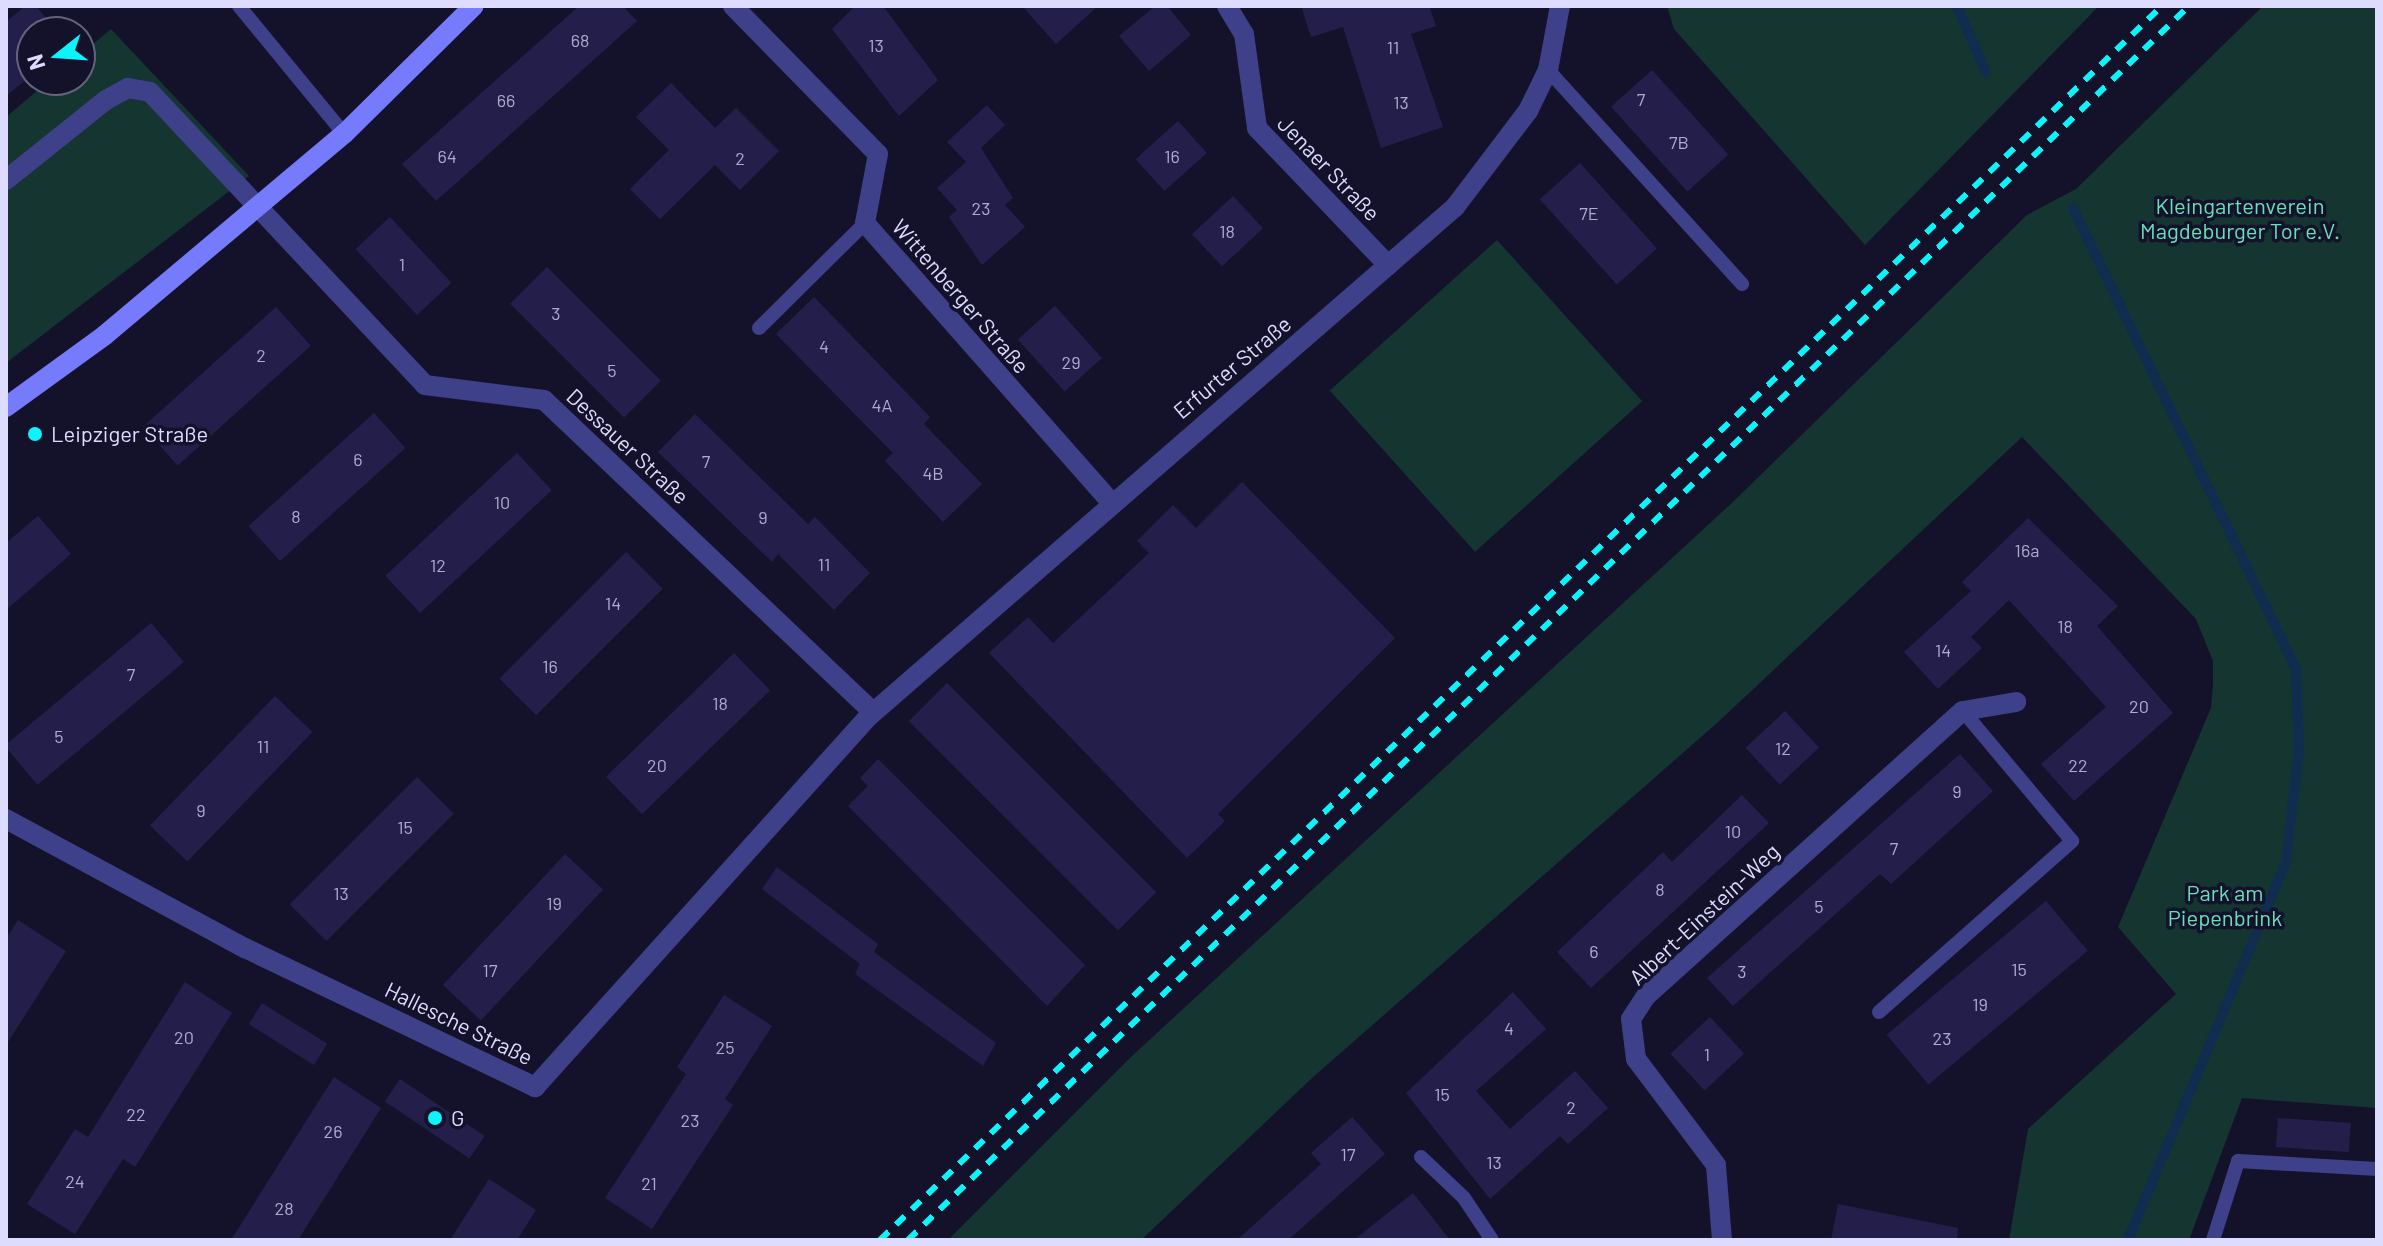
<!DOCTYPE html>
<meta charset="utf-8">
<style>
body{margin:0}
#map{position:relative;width:2383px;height:1246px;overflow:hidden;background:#14122b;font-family:Barlow,sans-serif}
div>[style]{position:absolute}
.green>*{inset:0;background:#153531;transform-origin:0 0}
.stream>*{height:10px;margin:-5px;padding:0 5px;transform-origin:5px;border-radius:5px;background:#102d50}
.building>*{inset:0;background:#241e4b;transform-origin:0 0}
.service>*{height:14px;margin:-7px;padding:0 7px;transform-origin:7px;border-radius:7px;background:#3e4089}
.minor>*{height:20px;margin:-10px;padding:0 10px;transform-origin:10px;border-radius:10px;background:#3e4089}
.secondary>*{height:20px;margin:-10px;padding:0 10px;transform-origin:10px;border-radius:10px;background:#757bfc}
.rail>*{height:6px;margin-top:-3px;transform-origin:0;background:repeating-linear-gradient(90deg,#0cf3fa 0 12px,transparent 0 22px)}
.dots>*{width:22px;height:22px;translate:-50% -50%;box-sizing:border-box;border:4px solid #14122b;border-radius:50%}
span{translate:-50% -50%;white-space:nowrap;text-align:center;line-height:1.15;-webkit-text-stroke:7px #14122b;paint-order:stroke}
.number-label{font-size:18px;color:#afacd1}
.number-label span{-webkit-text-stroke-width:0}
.street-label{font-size:22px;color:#dddcfe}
.park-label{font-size:22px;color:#67dfb9}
.poi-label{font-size:22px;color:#dddcfe}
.left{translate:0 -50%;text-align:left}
.frame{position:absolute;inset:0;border:8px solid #dddcfe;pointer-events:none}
.north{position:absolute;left:16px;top:16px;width:80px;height:80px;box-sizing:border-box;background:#14122b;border:2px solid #64637f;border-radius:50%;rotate:253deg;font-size:22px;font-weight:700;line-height:32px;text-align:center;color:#dddcfe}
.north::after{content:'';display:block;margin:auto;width:28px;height:36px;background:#0cf3fa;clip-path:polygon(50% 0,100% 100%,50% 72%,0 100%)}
</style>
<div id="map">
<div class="green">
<i style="clip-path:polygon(1667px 6px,2099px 6px,1865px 245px,1674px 29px)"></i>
<i style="clip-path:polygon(2263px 6px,2377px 6px,2377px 1108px,2242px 1098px,2189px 1240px,2009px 1240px,2028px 1129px,2176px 994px,2118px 927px,2211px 708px,2213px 685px,2213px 661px,2196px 619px,2022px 437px,1717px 723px,1312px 1078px,1141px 1240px,948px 1240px,1132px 1056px,1734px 501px,2027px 215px,2076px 189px)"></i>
<i style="clip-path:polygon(111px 29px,249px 176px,6px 363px,6px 117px,50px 80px,80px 80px,80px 55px)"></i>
<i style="left:1497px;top:240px;width:217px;height:225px;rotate:48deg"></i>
</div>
<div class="stream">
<i style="left:1957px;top:6px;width:72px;rotate:66.3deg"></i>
<i style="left:2073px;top:208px;width:512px;rotate:64.19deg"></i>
<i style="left:2296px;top:669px;width:80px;rotate:87.9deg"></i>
<i style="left:2299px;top:749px;width:114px;rotate:96.6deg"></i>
<i style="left:2286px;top:862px;width:410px;rotate:112.7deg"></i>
</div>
<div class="building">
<i style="clip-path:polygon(25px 6px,36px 6px,57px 32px,32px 32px,32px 75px,6px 96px,6px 22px)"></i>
<i style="clip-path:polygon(579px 6px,623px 6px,637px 21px,436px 201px,402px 164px)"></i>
<i style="clip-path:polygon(855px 6px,883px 6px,938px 80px,899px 116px,832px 29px)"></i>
<i style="clip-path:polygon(1022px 6px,1098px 6px,1056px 44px)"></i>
<i style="clip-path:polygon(1155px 6px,1167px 6px,1191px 35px,1149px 71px,1119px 36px)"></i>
<i style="clip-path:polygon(1301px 6px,1429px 6px,1436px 26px,1411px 34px,1443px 127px,1381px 148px,1343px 27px,1311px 37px)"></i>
<i style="left:1652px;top:70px;width:114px;height:55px;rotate:48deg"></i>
<i style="clip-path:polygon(671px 83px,715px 128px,736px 108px,779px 151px,740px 190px,715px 165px,660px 219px,630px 189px,669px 150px,636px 117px)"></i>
<i style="clip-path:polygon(987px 105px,1005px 125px,981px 148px,1013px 198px,1005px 205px,1025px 227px,982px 265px,949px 217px,957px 210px,937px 188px,966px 162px,947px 142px)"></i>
<i style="left:1178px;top:121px;width:43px;height:57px;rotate:48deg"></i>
<i style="left:1580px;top:163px;width:115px;height:54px;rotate:48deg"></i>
<i style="left:1233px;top:196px;width:44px;height:56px;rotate:47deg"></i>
<i style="left:390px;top:217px;width:90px;height:47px;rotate:47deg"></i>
<i style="left:547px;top:267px;width:161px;height:52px;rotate:45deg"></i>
<i style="clip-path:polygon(814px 297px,930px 417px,924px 424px,982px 484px,943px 522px,885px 461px,893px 453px,776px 334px)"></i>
<i style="left:1055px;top:306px;width:70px;height:50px;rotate:48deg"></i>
<i style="left:276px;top:307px;width:52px;height:179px;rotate:48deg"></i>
<i style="left:374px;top:413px;width:47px;height:169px;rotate:48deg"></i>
<i style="clip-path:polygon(695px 414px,808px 524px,815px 517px,870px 573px,834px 610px,778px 554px,772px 562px,658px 452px)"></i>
<i style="left:517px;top:453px;width:51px;height:180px;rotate:47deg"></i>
<i style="clip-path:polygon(1242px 482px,1395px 638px,1218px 814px,1225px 821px,1187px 858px,989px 653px,1028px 617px,1053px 643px,1149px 553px,1137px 541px,1173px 505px,1196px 528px)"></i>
<i style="clip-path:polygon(38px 516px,71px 554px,6px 610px,6px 543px)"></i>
<i style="clip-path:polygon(2028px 518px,2118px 606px,2097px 626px,2173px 713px,2074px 801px,2041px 764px,2106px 707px,2009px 600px,1971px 637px,1982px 648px,1938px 689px,1904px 652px,1971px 591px,1962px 582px)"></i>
<i style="left:626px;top:552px;width:52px;height:179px;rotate:45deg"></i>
<i style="left:151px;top:623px;width:51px;height:191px;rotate:50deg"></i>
<i style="left:734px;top:653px;width:52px;height:178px;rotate:46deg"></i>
<i style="left:947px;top:683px;width:296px;height:54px;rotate:45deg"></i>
<i style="left:275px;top:696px;width:52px;height:180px;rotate:44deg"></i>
<i style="left:1785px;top:711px;width:50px;height:54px;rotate:47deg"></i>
<i style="clip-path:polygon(1960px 754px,1993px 791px,1891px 884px,1880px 874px,1733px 1006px,1707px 978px)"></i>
<i style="clip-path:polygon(878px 759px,1085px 965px,1047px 1006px,848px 806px,868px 786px,860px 778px)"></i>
<i style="left:417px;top:777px;width:52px;height:180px;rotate:45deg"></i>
<i style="clip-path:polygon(1742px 795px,1769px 823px,1591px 988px,1557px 952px,1663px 852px,1672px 862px)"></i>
<i style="left:565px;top:854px;width:52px;height:179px;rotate:43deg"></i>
<i style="clip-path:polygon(777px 867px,878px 944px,874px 952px,996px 1043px,983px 1066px,855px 974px,860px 964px,762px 889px)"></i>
<i style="left:2046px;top:901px;width:65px;height:208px;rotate:50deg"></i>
<i style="clip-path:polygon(18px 920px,66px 951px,6px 1045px,6px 939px)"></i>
<i style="clip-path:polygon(185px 982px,232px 1013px,135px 1167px,123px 1159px,75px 1234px,27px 1204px,75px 1129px,88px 1137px)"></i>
<i style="clip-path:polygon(1513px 992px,1546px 1029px,1476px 1091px,1510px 1129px,1575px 1071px,1608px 1108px,1568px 1144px,1560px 1136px,1490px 1199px,1406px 1093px)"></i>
<i style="clip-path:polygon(724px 995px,772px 1026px,725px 1099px,733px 1105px,652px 1229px,605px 1198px,686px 1074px,677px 1067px)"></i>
<i style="left:262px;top:1003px;width:77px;height:25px;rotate:32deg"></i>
<i style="left:1710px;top:1017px;width:50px;height:54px;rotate:47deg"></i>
<i style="clip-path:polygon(334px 1077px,381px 1108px,298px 1240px,231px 1240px)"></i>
<i style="left:400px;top:1079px;width:102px;height:27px;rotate:34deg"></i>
<i style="clip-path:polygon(1352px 1117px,1385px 1154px,1288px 1240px,1237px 1240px,1321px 1164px,1311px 1153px)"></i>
<i style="left:2278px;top:1118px;width:73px;height:29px;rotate:4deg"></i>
<i style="clip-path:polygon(489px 1179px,536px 1210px,517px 1240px,450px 1240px)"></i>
<i style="clip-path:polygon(1413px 1193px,1450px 1240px,1354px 1240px)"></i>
<i style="clip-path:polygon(1838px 1204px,1958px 1228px,1957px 1240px,1831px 1240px)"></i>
</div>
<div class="service">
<i style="left:239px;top:6px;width:166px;rotate:50.6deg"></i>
<i style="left:1548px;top:70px;width:289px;rotate:47.8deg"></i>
<i style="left:759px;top:328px;width:149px;rotate:-44.7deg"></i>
<i style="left:1879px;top:1012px;width:258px;rotate:-41.5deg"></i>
<i style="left:2072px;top:841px;width:170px;rotate:-130deg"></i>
<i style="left:1421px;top:1157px;width:59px;rotate:43.6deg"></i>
<i style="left:1464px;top:1198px;width:50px;rotate:56.3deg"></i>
<i style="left:2213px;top:1240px;width:83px;rotate:-72.4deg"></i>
<i style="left:2238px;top:1161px;width:139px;rotate:3.3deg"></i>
</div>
<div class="minor">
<i style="left:733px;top:6px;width:207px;rotate:45.6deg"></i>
<i style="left:878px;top:154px;width:70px;rotate:100.7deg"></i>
<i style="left:865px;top:223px;width:371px;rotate:48.6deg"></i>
<i style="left:1227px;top:6px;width:33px;rotate:59deg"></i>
<i style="left:1244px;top:34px;width:95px;rotate:82.1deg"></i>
<i style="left:1257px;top:128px;width:190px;rotate:46.3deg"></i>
<i style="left:6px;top:180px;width:128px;rotate:-38.7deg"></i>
<i style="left:106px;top:100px;width:25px;rotate:-29deg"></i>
<i style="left:128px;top:88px;width:22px;rotate:10deg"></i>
<i style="left:150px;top:92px;width:402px;rotate:46.8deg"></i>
<i style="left:425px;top:385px;width:120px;rotate:7.2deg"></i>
<i style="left:544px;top:400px;width:453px;rotate:43.5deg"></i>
<i style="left:6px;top:819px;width:272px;rotate:28.4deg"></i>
<i style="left:245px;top:948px;width:322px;rotate:25.6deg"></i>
<i style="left:535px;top:1087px;width:496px;rotate:-48deg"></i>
<i style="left:867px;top:718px;width:779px;rotate:-40.99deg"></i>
<i style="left:1455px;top:207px;width:121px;rotate:-52.8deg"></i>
<i style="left:1528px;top:111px;width:46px;rotate:-64deg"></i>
<i style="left:1548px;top:70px;width:65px;rotate:-79.4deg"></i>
<i style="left:1722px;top:1240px;width:75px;rotate:-94.6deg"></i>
<i style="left:1716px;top:1165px;width:133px;rotate:-127deg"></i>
<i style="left:1636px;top:1059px;width:40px;rotate:-97.1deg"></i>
<i style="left:1631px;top:1019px;width:27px;rotate:-57deg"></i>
<i style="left:1646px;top:996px;width:426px;rotate:-42deg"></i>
<i style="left:1963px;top:711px;width:54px;rotate:-9.6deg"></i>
</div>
<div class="secondary">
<i style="left:6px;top:407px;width:122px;rotate:-36deg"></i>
<i style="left:105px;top:335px;width:312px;rotate:-40.1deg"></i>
<i style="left:344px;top:134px;width:182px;rotate:-44.6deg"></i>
</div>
<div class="rail">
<i style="left:880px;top:1240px;width:1779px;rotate:-43.91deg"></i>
<i style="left:908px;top:1240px;width:1779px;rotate:-43.93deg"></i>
</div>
<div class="dots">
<i style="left:35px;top:434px;background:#0cf3fa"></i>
<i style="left:435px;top:1118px;background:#0cf3fa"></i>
</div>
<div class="number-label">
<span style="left:580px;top:40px">68</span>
<span style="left:876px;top:45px">13</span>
<span style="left:1393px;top:47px">11</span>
<span style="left:1641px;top:99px">7</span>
<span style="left:506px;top:100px">66</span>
<span style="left:1401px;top:102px">13</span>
<span style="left:1679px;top:142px">7B</span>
<span style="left:447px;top:156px">64</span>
<span style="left:1172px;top:156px">16</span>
<span style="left:740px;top:158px">2</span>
<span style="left:981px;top:208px">23</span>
<span style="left:1589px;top:213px">7E</span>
<span style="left:1227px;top:231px">18</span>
<span style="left:402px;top:264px">1</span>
<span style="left:556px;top:313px">3</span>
<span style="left:824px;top:346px">4</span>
<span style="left:261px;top:355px">2</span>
<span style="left:1071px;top:362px">29</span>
<span style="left:612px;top:370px">5</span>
<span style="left:882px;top:405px">4A</span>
<span style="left:358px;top:459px">6</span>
<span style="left:706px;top:461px">7</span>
<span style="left:933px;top:473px">4B</span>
<span style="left:502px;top:502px">10</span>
<span style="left:296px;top:516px">8</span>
<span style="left:763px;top:517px">9</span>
<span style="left:2027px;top:550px">16a</span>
<span style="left:824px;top:564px">11</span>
<span style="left:438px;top:565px">12</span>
<span style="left:613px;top:603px">14</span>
<span style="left:2065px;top:626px">18</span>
<span style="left:1943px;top:650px">14</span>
<span style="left:550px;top:666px">16</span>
<span style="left:131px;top:674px">7</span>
<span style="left:720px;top:703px">18</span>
<span style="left:2139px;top:706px">20</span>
<span style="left:59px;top:736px">5</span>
<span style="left:263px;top:746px">11</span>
<span style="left:1783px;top:748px">12</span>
<span style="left:657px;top:765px">20</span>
<span style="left:2078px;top:765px">22</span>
<span style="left:1957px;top:791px">9</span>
<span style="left:201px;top:810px">9</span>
<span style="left:405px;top:827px">15</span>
<span style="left:1733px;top:831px">10</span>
<span style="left:1894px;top:848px">7</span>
<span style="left:1660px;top:889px">8</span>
<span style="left:341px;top:893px">13</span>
<span style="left:554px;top:903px">19</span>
<span style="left:1819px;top:906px">5</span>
<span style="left:1594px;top:951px">6</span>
<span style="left:2019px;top:969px">15</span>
<span style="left:490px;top:970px">17</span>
<span style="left:1742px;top:971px">3</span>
<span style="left:1980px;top:1004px">19</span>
<span style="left:1509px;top:1028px">4</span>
<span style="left:184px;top:1037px">20</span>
<span style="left:1942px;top:1038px">23</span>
<span style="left:725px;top:1047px">25</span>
<span style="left:1707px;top:1054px">1</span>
<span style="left:1442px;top:1094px">15</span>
<span style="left:1571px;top:1107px">2</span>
<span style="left:136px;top:1114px">22</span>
<span style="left:690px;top:1120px">23</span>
<span style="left:333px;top:1131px">26</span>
<span style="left:1348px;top:1154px">17</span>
<span style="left:1494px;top:1162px">13</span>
<span style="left:75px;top:1181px">24</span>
<span style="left:649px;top:1183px">21</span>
<span style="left:284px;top:1208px">28</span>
</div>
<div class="street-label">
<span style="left:1329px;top:168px;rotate:46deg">Jenaer Straße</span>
<span style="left:961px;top:296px;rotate:49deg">Wittenberger Straße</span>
<span style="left:1232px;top:367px;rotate:-40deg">Erfurter Straße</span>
<span style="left:628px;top:446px;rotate:43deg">Dessauer Straße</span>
<span style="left:1704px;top:914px;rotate:-43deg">Albert-Einstein-Weg</span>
<span style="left:459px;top:1023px;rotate:26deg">Hallesche Straße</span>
</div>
<div class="park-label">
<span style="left:2240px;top:218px">Kleingartenverein<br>Magdeburger Tor e.V.</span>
<span style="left:2225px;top:905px">Park am<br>Piepenbrink</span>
</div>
<div class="poi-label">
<span class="left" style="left:51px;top:434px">Leipziger Straße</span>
<span class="left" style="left:451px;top:1118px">G</span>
</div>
<div class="frame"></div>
<div class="north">N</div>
</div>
